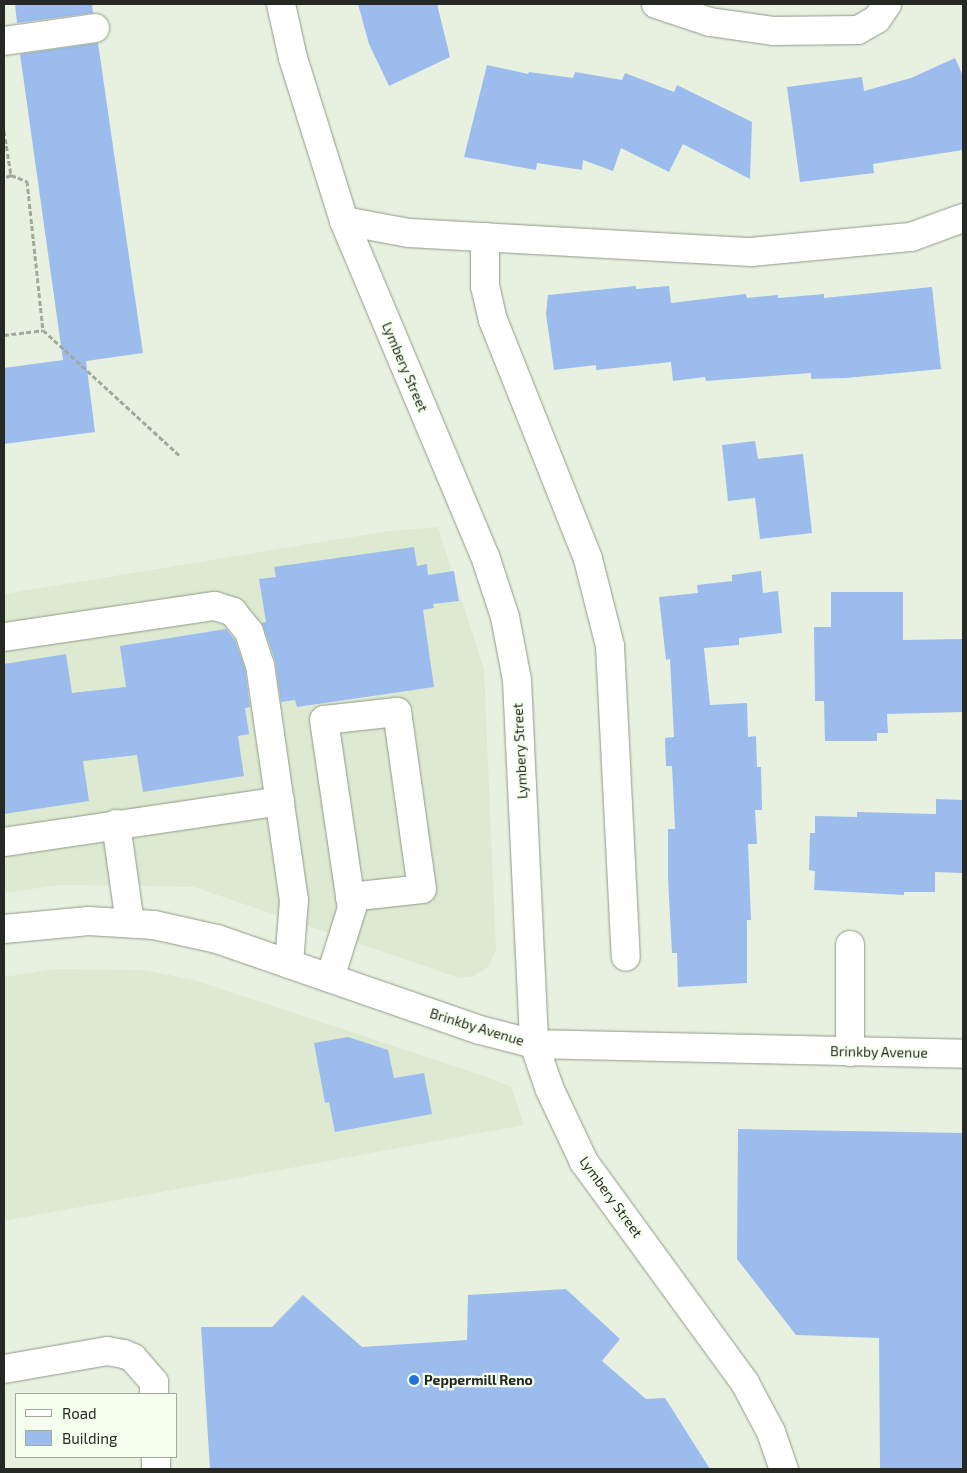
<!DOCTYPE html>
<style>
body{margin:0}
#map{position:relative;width:967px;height:1473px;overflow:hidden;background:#e8f1e0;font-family:"Exo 2",sans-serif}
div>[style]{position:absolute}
.built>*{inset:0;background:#ddead1}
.building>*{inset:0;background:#9bbcec}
.path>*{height:3px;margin-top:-1.5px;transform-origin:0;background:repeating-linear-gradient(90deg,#a2a99c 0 5px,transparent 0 7.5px)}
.roads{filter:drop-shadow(0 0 1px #909988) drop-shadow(0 0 1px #909988)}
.minor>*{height:28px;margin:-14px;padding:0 14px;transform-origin:14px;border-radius:14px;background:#fff}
.dots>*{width:14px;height:14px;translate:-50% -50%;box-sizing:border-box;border:2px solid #f5ffed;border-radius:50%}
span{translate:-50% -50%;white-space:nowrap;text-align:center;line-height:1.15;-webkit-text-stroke:4.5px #f5ffed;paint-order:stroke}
.street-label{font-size:14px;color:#262923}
.poi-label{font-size:14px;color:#262923;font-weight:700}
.left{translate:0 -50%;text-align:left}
.frame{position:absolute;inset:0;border:5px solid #262923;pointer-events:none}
.legend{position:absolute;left:15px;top:1393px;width:162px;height:65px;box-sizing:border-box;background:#f5ffed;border:1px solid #a2a99c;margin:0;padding:6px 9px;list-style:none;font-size:15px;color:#262923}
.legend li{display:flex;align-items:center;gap:10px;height:25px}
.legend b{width:25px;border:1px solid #a2a99c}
</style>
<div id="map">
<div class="built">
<i style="clip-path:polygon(438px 527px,484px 669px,496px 950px,489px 966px,474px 976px,459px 978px,194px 887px,60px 885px,4px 893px,4px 594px,389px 531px)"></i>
<i style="clip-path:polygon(54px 969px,142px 970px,191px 979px,475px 1073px,511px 1086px,524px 1125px,4px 1221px,4px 977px)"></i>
</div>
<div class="building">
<i style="clip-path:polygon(15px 4px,92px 4px,93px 13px,17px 23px)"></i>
<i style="clip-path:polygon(358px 4px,437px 4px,450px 57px,389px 86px,369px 44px)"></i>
<i style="clip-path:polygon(98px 43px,143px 353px,86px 361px,95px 432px,4px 444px,4px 368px,63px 360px,20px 54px)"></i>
<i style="clip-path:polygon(955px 58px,963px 76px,963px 150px,873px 164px,874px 173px,800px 182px,787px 87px,862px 77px,864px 91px,911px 78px)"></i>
<i style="clip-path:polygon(487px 65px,528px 74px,529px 72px,573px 78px,575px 72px,622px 80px,625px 73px,674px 92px,677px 85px,752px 122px,750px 179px,683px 144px,669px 172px,621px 148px,613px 171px,583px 160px,582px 170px,537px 163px,536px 170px,464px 157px)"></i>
<i style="clip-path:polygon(636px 286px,636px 289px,669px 286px,671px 303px,746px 294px,747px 298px,778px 295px,778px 298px,824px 294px,824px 298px,932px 287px,941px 369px,846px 378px,811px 379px,811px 373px,706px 381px,705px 377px,673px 381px,671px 362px,596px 370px,596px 365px,554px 370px,546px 314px,548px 295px)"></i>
<i style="clip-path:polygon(755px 441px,758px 459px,803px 454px,812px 533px,760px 539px,755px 498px,728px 501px,722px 445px)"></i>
<i style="clip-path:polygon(414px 547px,417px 566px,427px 564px,428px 575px,454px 571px,459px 601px,433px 604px,434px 608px,423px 610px,434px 687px,297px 707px,295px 700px,281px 702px,275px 660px,262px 623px,266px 622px,259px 579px,276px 577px,274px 567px)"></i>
<i style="clip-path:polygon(761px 571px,763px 593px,778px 591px,782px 633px,739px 638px,739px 645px,704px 648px,710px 705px,747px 703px,748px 737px,756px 736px,757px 767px,761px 767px,762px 810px,755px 810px,757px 844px,748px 844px,751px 920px,747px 920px,747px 983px,678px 987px,677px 953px,672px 953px,668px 879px,668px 829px,675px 829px,672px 766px,666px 766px,665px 738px,674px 737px,670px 659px,666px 660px,659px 597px,698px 593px,697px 585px,732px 581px,732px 575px)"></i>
<i style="clip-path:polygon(831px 592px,903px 592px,903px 640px,963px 639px,963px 712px,887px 714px,888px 733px,877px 733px,877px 741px,825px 741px,824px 701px,815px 701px,814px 627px,831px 627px)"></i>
<i style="clip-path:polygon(226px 629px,235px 640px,245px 669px,250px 707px,245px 708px,249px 734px,238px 736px,244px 776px,143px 792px,137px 755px,83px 761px,89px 801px,4px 814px,4px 664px,66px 654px,72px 693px,126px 687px,120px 646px)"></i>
<i style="clip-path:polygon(936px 799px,963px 800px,963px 873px,935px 872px,935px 892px,904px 892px,904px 895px,814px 890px,815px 871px,809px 870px,810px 833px,815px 833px,815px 816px,857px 817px,857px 812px,936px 814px)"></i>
<i style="clip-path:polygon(348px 1037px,388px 1050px,394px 1078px,424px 1073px,432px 1114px,335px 1132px,329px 1102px,325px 1103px,314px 1043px)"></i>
<i style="clip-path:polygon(738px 1129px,963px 1133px,963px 1469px,880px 1469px,879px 1338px,796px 1335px,737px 1259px)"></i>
<i style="clip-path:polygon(566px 1289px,620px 1339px,602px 1361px,646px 1399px,665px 1398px,710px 1469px,210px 1469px,201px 1327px,272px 1327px,303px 1295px,362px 1347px,467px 1340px,468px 1295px)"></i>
</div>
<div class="path">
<i style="left:4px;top:131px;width:45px;rotate:81deg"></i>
<i style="left:11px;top:175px;width:8px;rotate:157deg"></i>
<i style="left:11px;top:175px;width:17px;rotate:21deg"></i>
<i style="left:27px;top:181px;width:150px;rotate:83.9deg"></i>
<i style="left:43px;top:330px;width:185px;rotate:42.6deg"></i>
<i style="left:4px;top:335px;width:39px;rotate:-7deg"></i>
</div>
<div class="roads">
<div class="minor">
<i style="left:281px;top:4px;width:55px;rotate:77.5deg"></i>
<i style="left:293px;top:58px;width:171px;rotate:72.6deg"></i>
<i style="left:344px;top:221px;width:363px;rotate:67.2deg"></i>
<i style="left:485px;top:556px;width:64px;rotate:71.8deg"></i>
<i style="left:505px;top:617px;width:64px;rotate:79.2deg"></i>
<i style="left:517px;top:680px;width:364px;rotate:87.3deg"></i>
<i style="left:534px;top:1044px;width:49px;rotate:70.8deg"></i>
<i style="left:550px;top:1090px;width:80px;rotate:64.7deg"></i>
<i style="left:584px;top:1162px;width:273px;rotate:53.9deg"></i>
<i style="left:745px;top:1383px;width:55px;rotate:62deg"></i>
<i style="left:771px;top:1432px;width:39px;rotate:71deg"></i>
<i style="left:656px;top:4px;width:57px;rotate:18.4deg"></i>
<i style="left:710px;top:22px;width:65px;rotate:8deg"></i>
<i style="left:774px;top:31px;width:84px;rotate:-0.7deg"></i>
<i style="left:858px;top:30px;width:22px;rotate:-30deg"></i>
<i style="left:877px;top:19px;width:18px;rotate:-56deg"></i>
<i style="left:4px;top:41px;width:92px;rotate:-8.1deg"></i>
<i style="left:344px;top:221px;width:66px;rotate:10.5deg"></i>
<i style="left:409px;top:233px;width:343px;rotate:3.2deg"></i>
<i style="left:751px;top:252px;width:161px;rotate:-5.4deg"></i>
<i style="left:911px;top:237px;width:55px;rotate:-20.1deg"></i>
<i style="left:485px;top:237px;width:49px;rotate:90deg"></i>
<i style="left:485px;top:286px;width:35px;rotate:77deg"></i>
<i style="left:493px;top:320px;width:257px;rotate:68.3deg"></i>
<i style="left:588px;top:559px;width:90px;rotate:75.8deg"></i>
<i style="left:610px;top:646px;width:311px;rotate:87.1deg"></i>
<i style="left:4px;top:637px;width:213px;rotate:-8.4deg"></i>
<i style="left:215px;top:606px;width:19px;rotate:18deg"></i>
<i style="left:233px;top:612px;width:26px;rotate:51deg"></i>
<i style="left:249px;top:632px;width:35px;rotate:72deg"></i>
<i style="left:260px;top:665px;width:237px;rotate:81.8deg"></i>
<i style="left:294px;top:900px;width:64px;rotate:94.5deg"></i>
<i style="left:116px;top:824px;width:100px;rotate:82deg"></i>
<i style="left:4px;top:842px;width:279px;rotate:-8.4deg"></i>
<i style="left:4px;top:929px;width:85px;rotate:-5.4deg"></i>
<i style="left:89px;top:921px;width:65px;rotate:3.5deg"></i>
<i style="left:154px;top:925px;width:65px;rotate:12.5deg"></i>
<i style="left:217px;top:939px;width:278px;rotate:19.1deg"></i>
<i style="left:480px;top:1030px;width:56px;rotate:14.5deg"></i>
<i style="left:534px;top:1044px;width:429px;rotate:1.3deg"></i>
<i style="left:850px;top:945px;width:107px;rotate:90deg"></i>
<i style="left:330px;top:978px;width:73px;rotate:-72.6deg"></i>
<i style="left:352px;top:908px;width:11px;rotate:-100deg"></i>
<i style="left:350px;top:897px;width:72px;rotate:-6.3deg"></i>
<i style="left:422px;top:889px;width:179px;rotate:-98deg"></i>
<i style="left:397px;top:712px;width:73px;rotate:173.7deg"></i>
<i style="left:324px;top:720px;width:179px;rotate:81.6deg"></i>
<i style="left:4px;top:1369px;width:105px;rotate:-9.9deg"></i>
<i style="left:107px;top:1351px;width:17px;rotate:10deg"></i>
<i style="left:124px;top:1354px;width:10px;rotate:24deg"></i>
<i style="left:133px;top:1358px;width:32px;rotate:49deg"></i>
<i style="left:154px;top:1382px;width:12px;rotate:90deg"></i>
<i style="left:156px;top:1457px;width:12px;rotate:90deg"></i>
</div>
</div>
<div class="dots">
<i style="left:414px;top:1380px;background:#1e72dc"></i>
</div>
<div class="street-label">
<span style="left:405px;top:367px;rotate:67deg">Lymbery Street</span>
<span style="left:520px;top:751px;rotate:-93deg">Lymbery Street</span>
<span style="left:477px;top:1027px;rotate:17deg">Brinkby Avenue</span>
<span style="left:879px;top:1052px;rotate:1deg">Brinkby Avenue</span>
<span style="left:611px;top:1197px;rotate:54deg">Lymbery Street</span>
</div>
<div class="poi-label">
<span class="left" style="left:424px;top:1380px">Peppermill Reno</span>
</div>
<div class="frame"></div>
<ul class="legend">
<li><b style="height:6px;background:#fff"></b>Road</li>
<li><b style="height:14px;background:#9bbcec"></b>Building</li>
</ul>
</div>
